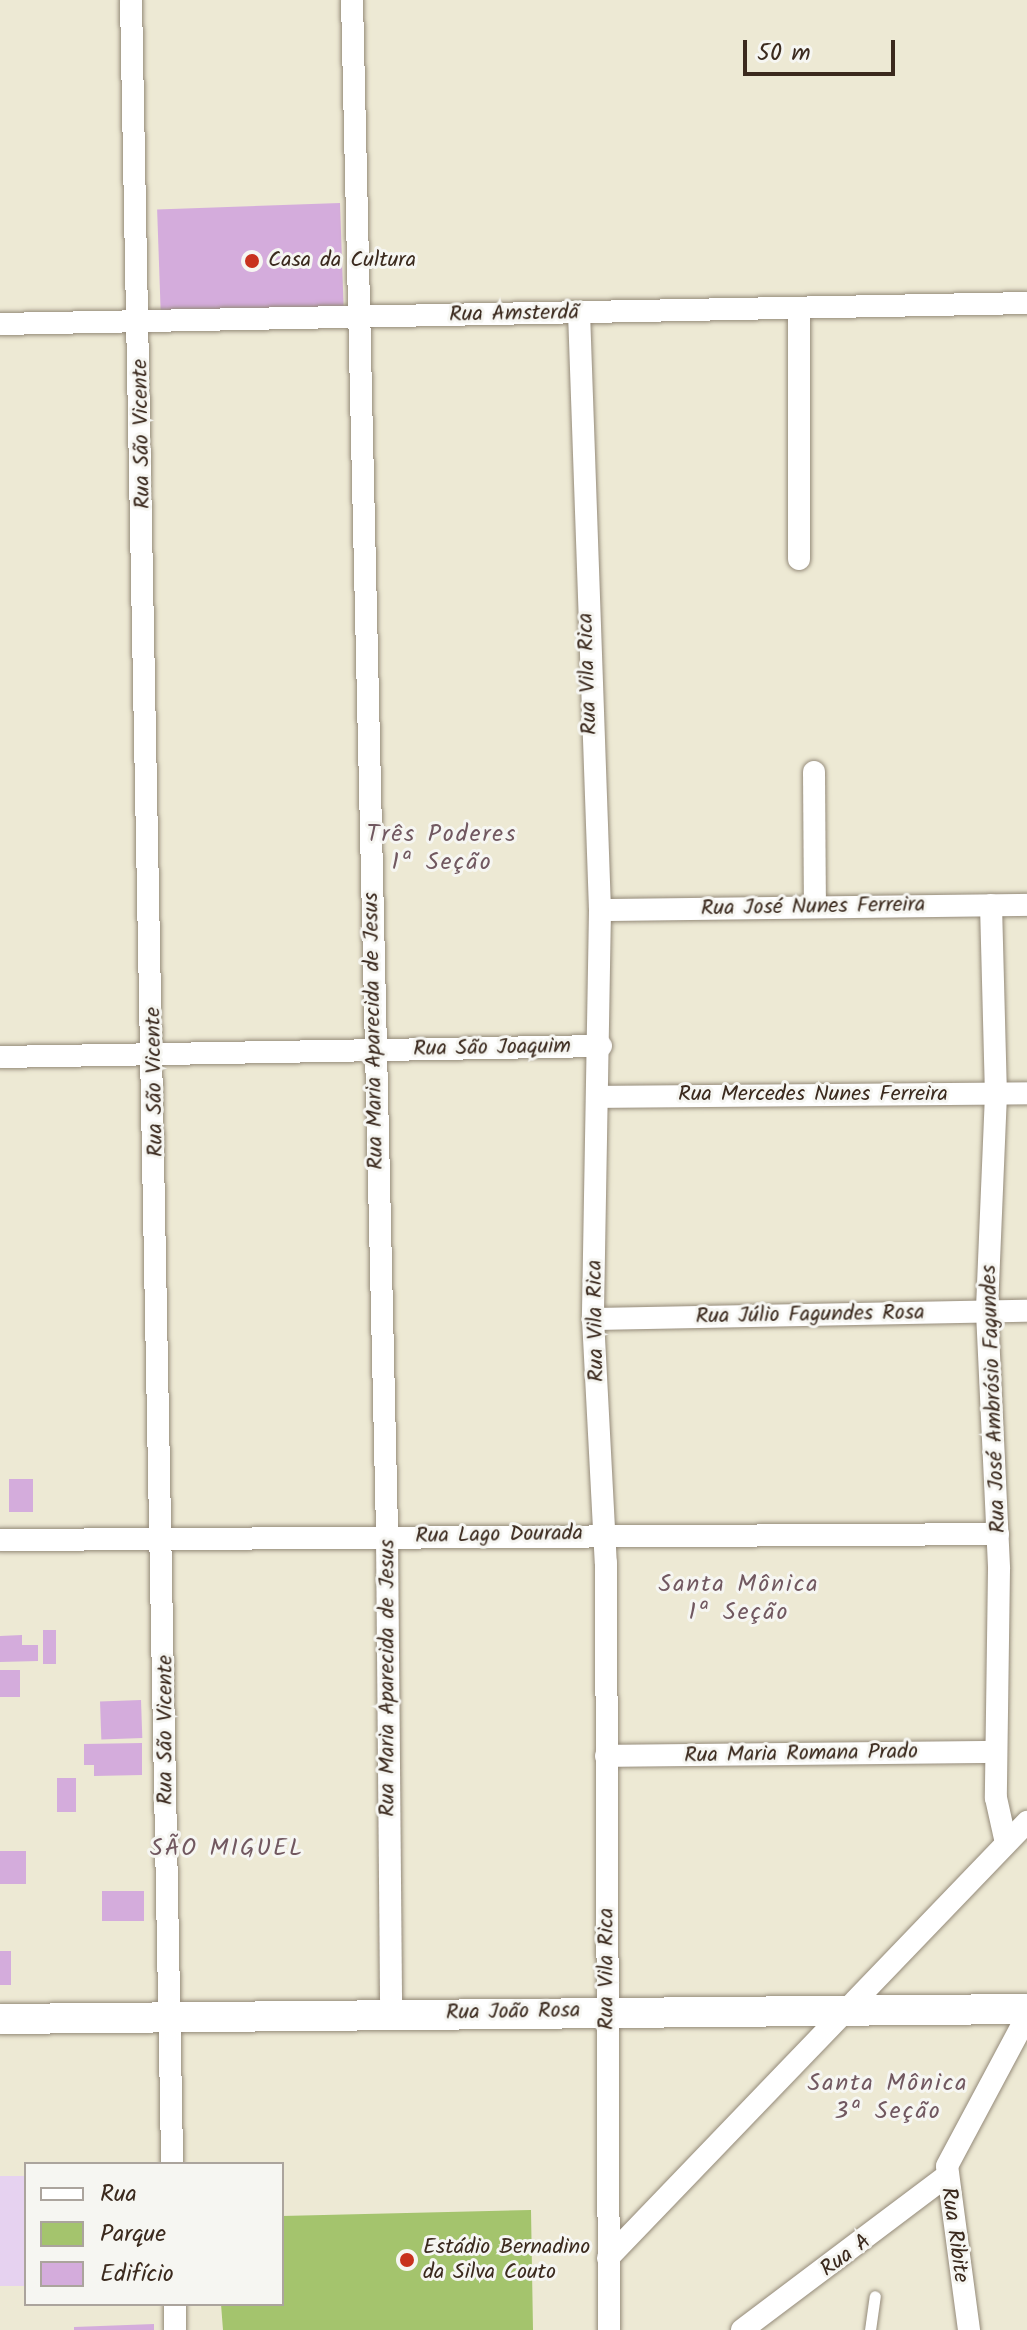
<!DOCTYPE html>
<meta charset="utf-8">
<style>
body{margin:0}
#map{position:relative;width:1027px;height:2330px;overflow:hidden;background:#ede9d4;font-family:Kalam,sans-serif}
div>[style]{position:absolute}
.built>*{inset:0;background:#e6d2f0;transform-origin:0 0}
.green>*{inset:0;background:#a4c46d}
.building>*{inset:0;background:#d4acdc;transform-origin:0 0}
.roads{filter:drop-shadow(0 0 2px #948a79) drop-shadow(0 0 2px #948a79)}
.lane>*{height:11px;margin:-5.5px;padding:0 5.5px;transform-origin:5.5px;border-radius:5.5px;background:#fff}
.street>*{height:22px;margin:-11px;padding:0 11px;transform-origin:11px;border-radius:11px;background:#fff}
.secondary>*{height:30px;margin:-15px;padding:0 15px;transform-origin:15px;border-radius:15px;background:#fff}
.dots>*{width:22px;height:22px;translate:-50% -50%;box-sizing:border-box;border:4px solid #f6f6f2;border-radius:50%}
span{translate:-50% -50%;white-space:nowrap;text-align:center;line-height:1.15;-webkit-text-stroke:6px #f6f6f2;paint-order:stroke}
.poi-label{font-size:22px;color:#3b2a1e}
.left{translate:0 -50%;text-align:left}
.street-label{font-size:22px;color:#3b2a1e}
.neighbourhood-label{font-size:24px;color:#715860;letter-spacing:2px}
.legend{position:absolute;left:24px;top:2162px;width:260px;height:144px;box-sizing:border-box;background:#f6f6f2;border:2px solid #aba49d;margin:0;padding:10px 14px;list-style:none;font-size:24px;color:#3b2a1e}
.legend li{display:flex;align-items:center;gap:16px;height:40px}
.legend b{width:40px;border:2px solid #aba49d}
.scale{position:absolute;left:743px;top:40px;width:152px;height:36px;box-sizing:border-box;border:4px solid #3b2a1e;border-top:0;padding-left:10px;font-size:24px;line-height:28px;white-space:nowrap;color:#3b2a1e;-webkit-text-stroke:6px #f6f6f2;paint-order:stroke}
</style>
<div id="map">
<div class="built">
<i style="left:26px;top:2176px;width:110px;height:26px;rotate:90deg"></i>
</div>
<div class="green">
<i style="clip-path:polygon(531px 2210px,533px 2330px,223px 2330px,221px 2304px,282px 2304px,282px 2216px)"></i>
</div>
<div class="building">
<i style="left:340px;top:203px;width:111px;height:183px;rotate:88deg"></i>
<i style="left:9px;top:1479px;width:24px;height:33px"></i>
<i style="left:43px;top:1630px;width:13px;height:34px"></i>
<i style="clip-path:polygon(22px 1635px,22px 1645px,38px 1645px,38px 1661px,0 1662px,0 1636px)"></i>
<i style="left:0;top:1670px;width:20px;height:27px"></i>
<i style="left:141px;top:1700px;width:38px;height:41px;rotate:88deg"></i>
<i style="clip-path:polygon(142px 1743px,142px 1775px,94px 1776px,94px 1765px,84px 1765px,84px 1744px)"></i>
<i style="left:57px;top:1778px;width:19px;height:34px"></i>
<i style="left:0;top:1851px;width:26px;height:33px"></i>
<i style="left:102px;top:1891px;width:42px;height:30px"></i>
<i style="left:0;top:1951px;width:11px;height:34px"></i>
<i style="clip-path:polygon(154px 2324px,154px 2330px,74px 2330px,74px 2327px)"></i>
</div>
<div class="roads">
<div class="lane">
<i style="left:870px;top:2330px;width:34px;rotate:-82deg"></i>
</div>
<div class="street">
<i style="left:131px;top:0;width:2164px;rotate:88.91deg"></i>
<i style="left:352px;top:0;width:1536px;rotate:88.69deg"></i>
<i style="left:387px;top:1536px;width:477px;rotate:89.5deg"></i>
<i style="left:799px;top:308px;width:251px;rotate:90deg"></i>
<i style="left:579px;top:312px;width:598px;rotate:87.99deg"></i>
<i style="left:600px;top:910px;width:409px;rotate:91deg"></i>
<i style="left:593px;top:1319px;width:244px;rotate:87deg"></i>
<i style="left:606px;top:1563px;width:767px;rotate:89.78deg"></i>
<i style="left:0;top:324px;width:1027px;rotate:-1.17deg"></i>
<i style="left:814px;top:772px;width:135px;rotate:89.6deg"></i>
<i style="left:991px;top:905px;width:189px;rotate:88.5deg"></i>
<i style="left:996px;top:1094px;width:218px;rotate:92.4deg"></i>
<i style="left:987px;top:1312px;width:257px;rotate:87.3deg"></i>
<i style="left:999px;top:1569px;width:229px;rotate:90.8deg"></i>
<i style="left:996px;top:1798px;width:46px;rotate:77.5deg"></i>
<i style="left:600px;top:910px;width:427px;rotate:-0.7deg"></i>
<i style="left:0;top:1057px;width:601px;rotate:-1.05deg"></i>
<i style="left:599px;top:1097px;width:428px;rotate:-0.5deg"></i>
<i style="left:593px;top:1319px;width:434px;rotate:-1.1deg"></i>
<i style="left:0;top:1540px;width:998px;rotate:-0.34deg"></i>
<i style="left:606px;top:1756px;width:389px;rotate:-0.6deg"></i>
<i style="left:608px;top:2258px;width:605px;rotate:-46.14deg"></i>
<i style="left:175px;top:2304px;width:26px;rotate:90deg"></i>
<i style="left:742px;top:2330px;width:256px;rotate:-37deg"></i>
<i style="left:969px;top:2330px;width:165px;rotate:-97.6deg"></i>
<i style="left:947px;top:2166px;width:170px;rotate:-61.9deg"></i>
</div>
<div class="secondary">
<i style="left:0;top:2019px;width:1027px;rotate:-0.56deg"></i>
</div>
</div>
<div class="dots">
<i style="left:252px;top:261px;background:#c8321e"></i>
<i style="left:407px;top:2260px;background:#c8321e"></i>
</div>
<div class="poi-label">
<span class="left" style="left:268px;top:261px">Casa da Cultura</span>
<span class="left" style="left:423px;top:2260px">Estádio Bernadino<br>da Silva Couto</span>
</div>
<div class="street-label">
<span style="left:514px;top:314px;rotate:-1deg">Rua Amsterdã</span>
<span style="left:142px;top:434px;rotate:-91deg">Rua São Vicente</span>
<span style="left:588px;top:674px;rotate:-92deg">Rua Vila Rica</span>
<span style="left:813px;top:907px;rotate:-1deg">Rua José Nunes Ferreira</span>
<span style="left:374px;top:1031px;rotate:-91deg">Rua Maria Aparecida de Jesus</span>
<span style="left:492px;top:1048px;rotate:-1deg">Rua São Joaquim</span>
<span style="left:155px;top:1082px;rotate:-91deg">Rua São Vicente</span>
<span style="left:813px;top:1095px">Rua Mercedes Nunes Ferreira</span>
<span style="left:810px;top:1315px;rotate:-1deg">Rua Júlio Fagundes Rosa</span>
<span style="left:596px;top:1321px;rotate:-91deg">Rua Vila Rica</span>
<span style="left:994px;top:1399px;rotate:-92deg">Rua José Ambrósio Fagundes</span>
<span style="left:499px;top:1535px;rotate:-1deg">Rua Lago Dourada</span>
<span style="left:388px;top:1678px;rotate:-90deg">Rua Maria Aparecida de Jesus</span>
<span style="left:166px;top:1730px;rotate:-90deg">Rua São Vicente</span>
<span style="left:801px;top:1754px;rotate:-1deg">Rua Maria Romana Prado</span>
<span style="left:607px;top:1969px;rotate:-90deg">Rua Vila Rica</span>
<span style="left:513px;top:2012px;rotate:-1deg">Rua João Rosa</span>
<span style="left:954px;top:2235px;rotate:82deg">Rua Ribite</span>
<span style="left:846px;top:2256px;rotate:-36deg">Rua A</span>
</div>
<div class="neighbourhood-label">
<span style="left:442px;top:849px">Três Poderes<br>1ª Seção</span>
<span style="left:739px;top:1599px">Santa Mônica<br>1ª Seção</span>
<span style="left:227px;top:1849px">SÃO MIGUEL</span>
<span style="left:888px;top:2098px">Santa Mônica<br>3ª Seção</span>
</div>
<ul class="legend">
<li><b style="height:10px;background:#fff"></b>Rua</li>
<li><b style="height:22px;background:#a4c46d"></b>Parque</li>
<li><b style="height:22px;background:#d4acdc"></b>Edifício</li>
</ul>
<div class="scale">50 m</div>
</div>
